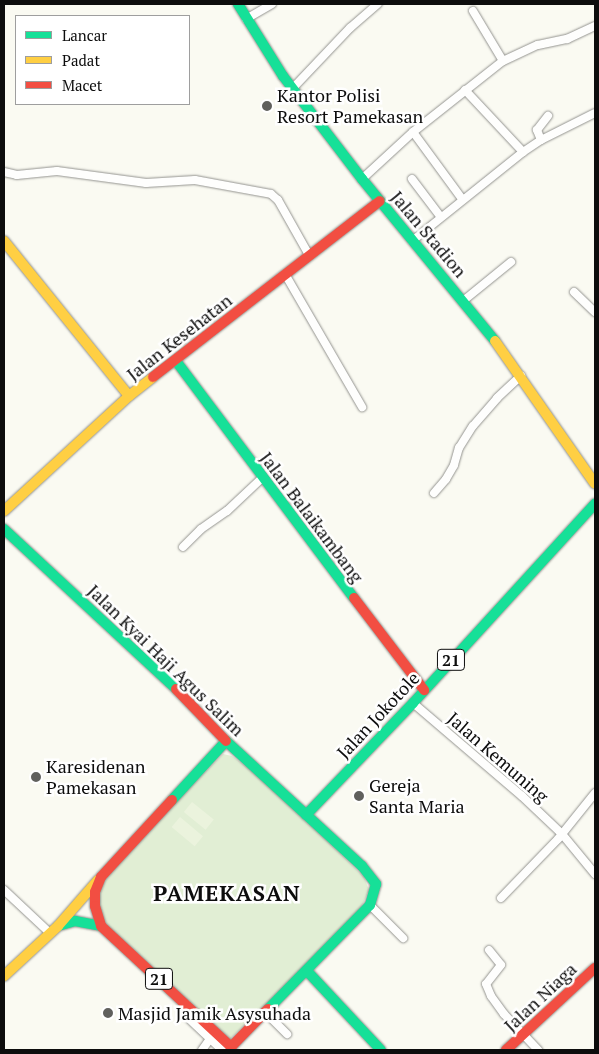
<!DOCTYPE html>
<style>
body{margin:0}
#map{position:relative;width:599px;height:1054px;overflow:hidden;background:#fafaf2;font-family:"PT Serif",serif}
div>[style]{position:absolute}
.green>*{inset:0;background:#e1eed4}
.pitch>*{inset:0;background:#ebf3dd;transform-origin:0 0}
.roads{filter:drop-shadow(0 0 1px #949490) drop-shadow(0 0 1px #949490)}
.street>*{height:8px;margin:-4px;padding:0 4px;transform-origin:4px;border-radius:4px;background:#fefefd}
.fast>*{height:10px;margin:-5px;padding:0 5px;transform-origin:5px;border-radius:5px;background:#16e098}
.slow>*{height:10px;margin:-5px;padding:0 5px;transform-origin:5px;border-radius:5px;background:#ffcf43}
.jam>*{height:10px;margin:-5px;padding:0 5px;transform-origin:5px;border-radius:5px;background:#f24e42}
.dots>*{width:14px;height:14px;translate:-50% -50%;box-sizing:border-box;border:2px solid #fff;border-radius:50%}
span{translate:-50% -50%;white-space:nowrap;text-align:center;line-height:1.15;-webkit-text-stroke:5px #fff;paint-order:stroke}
.shield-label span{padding:1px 4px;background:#fff;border:1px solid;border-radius:4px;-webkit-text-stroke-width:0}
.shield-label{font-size:16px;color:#0d0d0d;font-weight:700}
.poi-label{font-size:18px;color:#0d0d0d}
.left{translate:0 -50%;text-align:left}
.street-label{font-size:18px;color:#0d0d0d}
.district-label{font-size:22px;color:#0d0d0d;font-weight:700;letter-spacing:1px}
.frame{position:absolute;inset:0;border:5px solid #0d0d0d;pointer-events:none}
.legend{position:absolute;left:15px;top:15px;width:175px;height:90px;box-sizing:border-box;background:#fff;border:1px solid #9e9e9e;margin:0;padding:6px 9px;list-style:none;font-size:15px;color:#0d0d0d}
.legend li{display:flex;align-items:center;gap:10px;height:25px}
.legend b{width:25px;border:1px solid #9e9e9e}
</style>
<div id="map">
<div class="green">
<i style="clip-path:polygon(223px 754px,232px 756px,264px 780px,364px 877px,369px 890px,359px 912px,228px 1041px,98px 922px,93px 887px)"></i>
</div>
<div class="pitch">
<i style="left:192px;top:802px;width:28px;height:13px;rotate:39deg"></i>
<i style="left:180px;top:817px;width:30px;height:13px;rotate:40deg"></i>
</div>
<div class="roads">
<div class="street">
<i style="left:473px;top:11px;width:58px;rotate:59deg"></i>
<i style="left:246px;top:19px;width:30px;rotate:-30deg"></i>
<i style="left:293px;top:88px;width:83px;rotate:-46.5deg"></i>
<i style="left:350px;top:28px;width:37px;rotate:-41deg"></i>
<i style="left:465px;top:90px;width:85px;rotate:46.9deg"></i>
<i style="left:413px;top:132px;width:83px;rotate:53.8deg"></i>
<i style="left:541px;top:140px;width:11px;rotate:-112deg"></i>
<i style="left:537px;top:130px;width:18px;rotate:-52deg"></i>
<i style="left:4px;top:172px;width:13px;rotate:13deg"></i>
<i style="left:17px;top:175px;width:40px;rotate:-5.7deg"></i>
<i style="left:57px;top:171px;width:90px;rotate:7.7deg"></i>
<i style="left:146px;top:183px;width:49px;rotate:-3.5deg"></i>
<i style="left:195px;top:180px;width:77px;rotate:10.4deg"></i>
<i style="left:271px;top:194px;width:9px;rotate:41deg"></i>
<i style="left:278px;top:200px;width:63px;rotate:60.6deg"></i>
<i style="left:362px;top:179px;width:69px;rotate:-42.7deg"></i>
<i style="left:413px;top:132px;width:115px;rotate:-38.3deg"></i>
<i style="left:503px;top:61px;width:38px;rotate:-25deg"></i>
<i style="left:538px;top:45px;width:30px;rotate:-12deg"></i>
<i style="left:567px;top:39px;width:31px;rotate:-25deg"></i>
<i style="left:412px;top:179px;width:46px;rotate:52.9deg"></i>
<i style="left:412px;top:241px;width:142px;rotate:-38.7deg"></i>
<i style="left:523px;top:152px;width:22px;rotate:-34deg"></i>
<i style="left:541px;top:140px;width:60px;rotate:-26.6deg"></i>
<i style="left:285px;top:274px;width:154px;rotate:59.9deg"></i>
<i style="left:574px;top:292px;width:29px;rotate:44deg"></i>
<i style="left:463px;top:301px;width:62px;rotate:-39.1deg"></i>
<i style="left:434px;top:493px;width:18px;rotate:-49deg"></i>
<i style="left:446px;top:479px;width:16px;rotate:-60deg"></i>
<i style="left:454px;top:465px;width:18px;rotate:-74deg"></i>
<i style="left:459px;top:448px;width:26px;rotate:-58deg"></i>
<i style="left:473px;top:426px;width:37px;rotate:-49deg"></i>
<i style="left:497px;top:398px;width:33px;rotate:-43deg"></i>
<i style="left:183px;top:547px;width:25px;rotate:-45deg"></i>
<i style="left:201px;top:529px;width:32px;rotate:-35deg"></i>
<i style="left:227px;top:511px;width:48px;rotate:-43.3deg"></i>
<i style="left:413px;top:703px;width:143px;rotate:40.5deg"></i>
<i style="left:522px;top:796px;width:55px;rotate:43.5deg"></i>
<i style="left:562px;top:834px;width:52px;rotate:50.5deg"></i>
<i style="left:4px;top:890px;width:63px;rotate:43.1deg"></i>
<i style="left:501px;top:898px;width:82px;rotate:-46deg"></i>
<i style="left:558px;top:839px;width:59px;rotate:-51.2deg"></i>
<i style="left:370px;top:905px;width:47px;rotate:45deg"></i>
<i style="left:489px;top:950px;width:19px;rotate:51deg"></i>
<i style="left:501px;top:965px;width:24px;rotate:128deg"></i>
<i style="left:486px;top:984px;width:13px;rotate:67deg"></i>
<i style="left:491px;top:996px;width:22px;rotate:54deg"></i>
<i style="left:504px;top:1014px;width:50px;rotate:46.6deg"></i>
<i style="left:186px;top:1004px;width:9px;rotate:117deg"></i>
<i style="left:182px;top:1012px;width:55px;rotate:43.5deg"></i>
<i style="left:266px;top:1013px;width:30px;rotate:45deg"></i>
<i style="left:202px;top:1050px;width:14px;rotate:-54deg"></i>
</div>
<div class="fast">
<i style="left:238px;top:4px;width:85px;rotate:58deg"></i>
<i style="left:283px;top:76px;width:130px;rotate:52.5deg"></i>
<i style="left:362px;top:179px;width:210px;rotate:50.6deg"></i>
<i style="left:176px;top:361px;width:296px;rotate:53.1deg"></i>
<i style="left:4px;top:529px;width:235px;rotate:42.9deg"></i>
<i style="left:226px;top:741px;width:185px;rotate:42.6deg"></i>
<i style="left:362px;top:866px;width:23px;rotate:52deg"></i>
<i style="left:376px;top:884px;width:22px;rotate:106deg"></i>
<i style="left:370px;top:905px;width:146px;rotate:134.4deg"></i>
<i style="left:172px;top:800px;width:80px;rotate:-47.5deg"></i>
<i style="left:306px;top:815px;width:155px;rotate:-46.3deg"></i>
<i style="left:413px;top:703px;width:270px;rotate:-47.6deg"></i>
<i style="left:58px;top:926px;width:18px;rotate:-16deg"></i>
<i style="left:75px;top:921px;width:26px;rotate:11deg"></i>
<i style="left:307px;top:971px;width:108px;rotate:46.9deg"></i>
</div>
<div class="slow">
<i style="left:4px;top:241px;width:199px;rotate:51.1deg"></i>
<i style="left:495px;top:341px;width:174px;rotate:55deg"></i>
<i style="left:4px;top:511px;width:170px;rotate:-42.6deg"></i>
<i style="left:129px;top:396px;width:31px;rotate:-38deg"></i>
<i style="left:4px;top:976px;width:74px;rotate:-42.8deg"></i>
<i style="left:58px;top:926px;width:61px;rotate:-49deg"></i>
</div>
<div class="jam">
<i style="left:153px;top:377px;width:287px;rotate:-37.8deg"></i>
<i style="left:354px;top:598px;width:116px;rotate:52.7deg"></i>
<i style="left:176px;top:689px;width:72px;rotate:46.1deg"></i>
<i style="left:172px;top:800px;width:105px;rotate:132.7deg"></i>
<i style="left:101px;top:877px;width:16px;rotate:112deg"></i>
<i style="left:95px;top:892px;width:14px;rotate:90deg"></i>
<i style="left:95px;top:906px;width:21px;rotate:73deg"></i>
<i style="left:101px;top:926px;width:178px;rotate:42.9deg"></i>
<i style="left:231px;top:1047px;width:53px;rotate:-45.8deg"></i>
<i style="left:506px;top:1050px;width:121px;rotate:-42.7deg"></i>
</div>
</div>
<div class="dots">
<i style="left:267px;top:106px;background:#60605d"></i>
<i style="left:36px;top:777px;background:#60605d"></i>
<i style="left:359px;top:796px;background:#60605d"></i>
<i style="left:108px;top:1013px;background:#60605d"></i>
</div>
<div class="shield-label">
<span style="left:451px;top:660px">21</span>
<span style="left:159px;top:979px">21</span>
</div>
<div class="poi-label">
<span class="left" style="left:277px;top:106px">Kantor Polisi<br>Resort Pamekasan</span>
<span class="left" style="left:46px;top:777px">Karesidenan<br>Pamekasan</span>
<span class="left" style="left:369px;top:796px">Gereja<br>Santa Maria</span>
<span class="left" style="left:118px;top:1013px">Masjid Jamik Asysuhada</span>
</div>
<div class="street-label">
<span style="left:429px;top:234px;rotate:50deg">Jalan Stadion</span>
<span style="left:179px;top:337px;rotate:-38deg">Jalan Kesehatan</span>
<span style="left:312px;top:517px;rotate:53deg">Jalan Balaikambang</span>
<span style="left:166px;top:660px;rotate:44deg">Jalan Kyai Haji Agus Salim</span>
<span style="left:378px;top:715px;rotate:-47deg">Jalan Jokotole</span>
<span style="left:498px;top:757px;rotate:41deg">Jalan Kemuning</span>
<span style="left:540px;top:997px;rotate:-43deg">Jalan Niaga</span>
</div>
<div class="district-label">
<span style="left:227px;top:893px">PAMEKASAN</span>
</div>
<div class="frame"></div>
<ul class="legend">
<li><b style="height:6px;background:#16e098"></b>Lancar</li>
<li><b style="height:6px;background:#ffcf43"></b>Padat</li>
<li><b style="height:6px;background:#f24e42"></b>Macet</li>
</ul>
</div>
